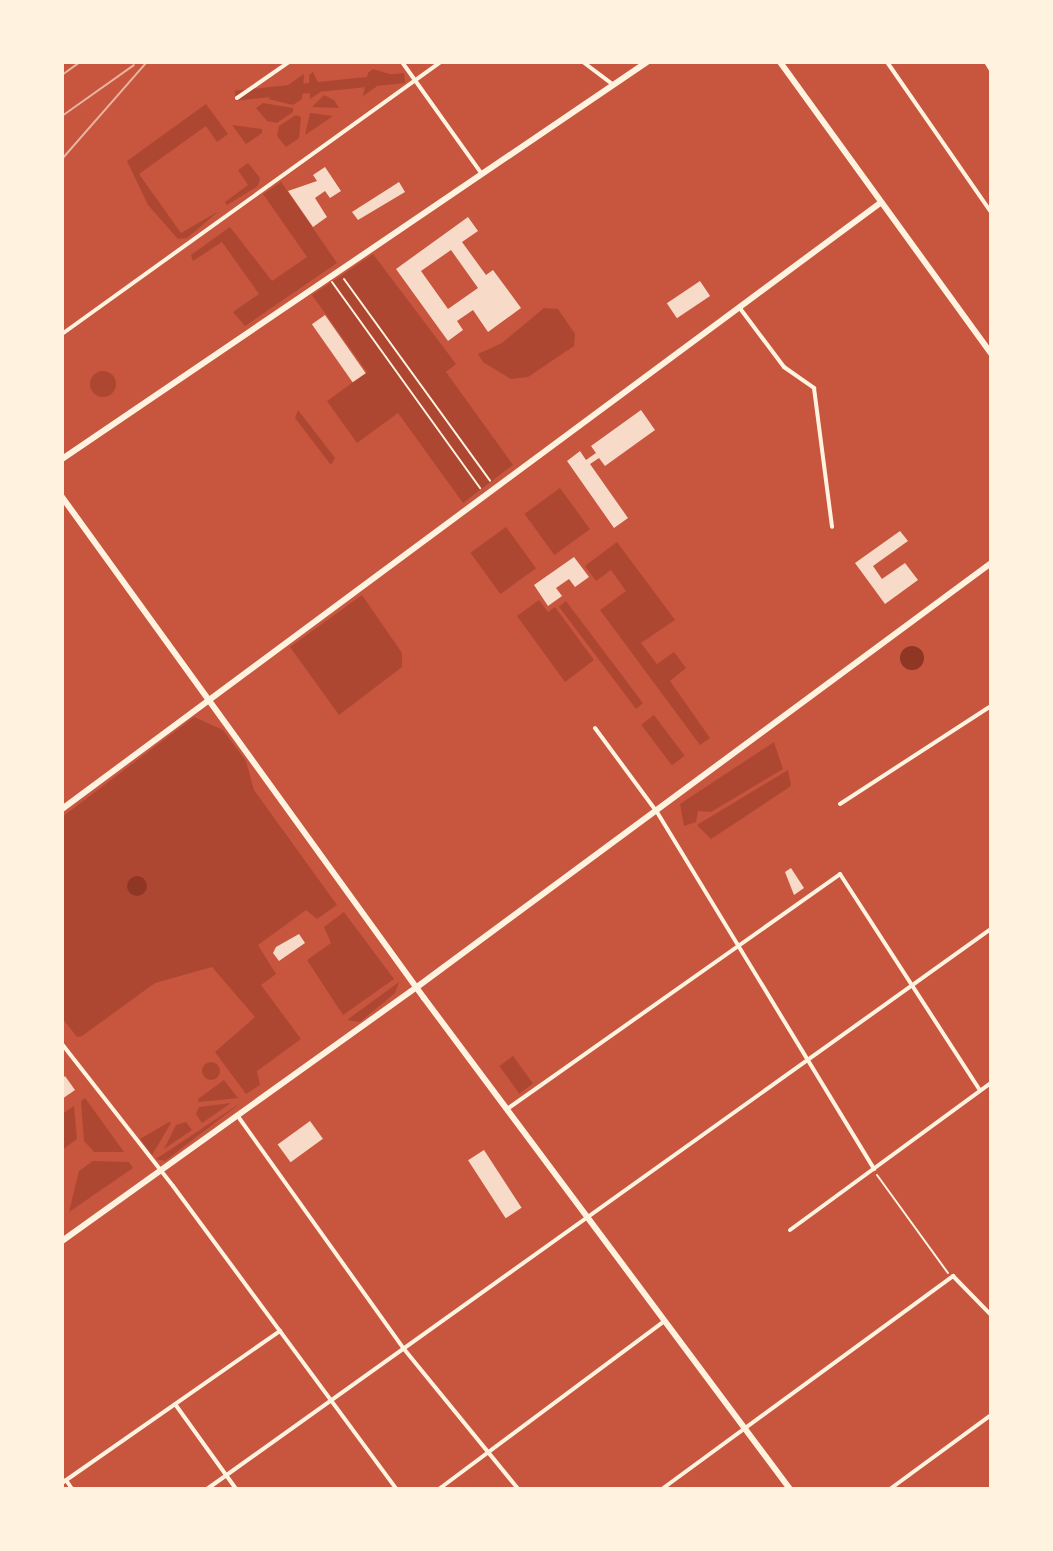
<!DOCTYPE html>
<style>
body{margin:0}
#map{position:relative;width:1053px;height:1551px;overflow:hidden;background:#c8553d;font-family:Mulish,sans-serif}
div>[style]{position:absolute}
.green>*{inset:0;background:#ae4732;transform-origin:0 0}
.round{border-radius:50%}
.water>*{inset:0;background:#8f3625}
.building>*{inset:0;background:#f7dbc8;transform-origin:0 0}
.path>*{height:2px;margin:-1px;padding:0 1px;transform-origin:1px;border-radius:1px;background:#fff3e0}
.minor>*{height:4px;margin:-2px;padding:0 2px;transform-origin:2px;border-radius:2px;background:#fff3e0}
.tertiary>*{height:6px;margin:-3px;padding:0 3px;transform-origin:3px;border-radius:3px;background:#fff3e0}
.rail>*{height:2px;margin:-1px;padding:0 1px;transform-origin:1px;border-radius:1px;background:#e9b49f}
span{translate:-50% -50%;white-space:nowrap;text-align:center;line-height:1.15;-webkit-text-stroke:8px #fff3e0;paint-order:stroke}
.frame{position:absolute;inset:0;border:64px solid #fff3e0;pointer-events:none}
</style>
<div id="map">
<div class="green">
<i style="clip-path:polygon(373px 69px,393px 75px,363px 96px,368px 73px)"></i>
<i style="clip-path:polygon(313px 72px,322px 91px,310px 99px,309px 75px)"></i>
<i style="left:404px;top:73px;width:10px;height:170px;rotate:84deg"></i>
<i style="clip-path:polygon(304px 74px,302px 99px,293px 105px,268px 99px)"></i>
<i style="clip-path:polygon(324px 95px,334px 100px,339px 108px,312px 107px)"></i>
<i style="clip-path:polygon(263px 103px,293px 108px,293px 112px,277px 123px,267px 121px,256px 108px)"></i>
<i style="clip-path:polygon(206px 104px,228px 134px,217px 142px,206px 126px,139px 174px,181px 233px,219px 211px,187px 238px,178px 239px,148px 205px,127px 161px)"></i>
<i style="clip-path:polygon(310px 113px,333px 116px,305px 135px)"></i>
<i style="clip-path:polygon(296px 115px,301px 117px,299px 138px,286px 147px,277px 136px,279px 126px)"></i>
<i style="clip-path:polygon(232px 125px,262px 129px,262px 133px,246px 144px)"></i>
<i style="clip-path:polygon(248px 163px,260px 178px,258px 186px,227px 205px,225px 202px,248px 185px,238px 170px)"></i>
<i style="clip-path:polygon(281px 182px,337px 263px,245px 326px,233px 312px,259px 294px,222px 242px,193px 261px,191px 255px,230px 227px,272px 281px,307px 257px,263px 194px)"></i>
<i style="clip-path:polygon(373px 254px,456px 364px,446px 372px,513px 465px,463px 503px,398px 413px,357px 443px,327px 401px,367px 372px,312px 295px)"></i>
<i style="clip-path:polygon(544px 308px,558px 309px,575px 334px,574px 346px,528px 377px,511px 379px,483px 362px,478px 354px,502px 343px)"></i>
<i class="round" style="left:90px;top:371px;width:26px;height:26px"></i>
<i style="clip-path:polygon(298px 410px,335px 458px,331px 465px,295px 418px)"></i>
<i style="left:560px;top:488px;width:51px;height:44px;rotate:54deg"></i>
<i style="left:506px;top:527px;width:51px;height:44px;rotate:54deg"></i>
<i style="clip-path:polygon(617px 542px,675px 620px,641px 643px,657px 664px,674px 652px,686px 668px,670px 681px,710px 738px,700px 745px,600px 610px,626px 591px,611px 570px,596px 581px,585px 566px)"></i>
<i style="clip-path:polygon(362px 595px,402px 653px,402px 667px,339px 715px,290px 647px)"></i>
<i style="clip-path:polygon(539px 600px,548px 612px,555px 607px,594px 660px,565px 682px,517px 616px)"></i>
<i style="left:566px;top:601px;width:128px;height:9px;rotate:53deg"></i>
<i style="left:654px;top:715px;width:51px;height:16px;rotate:53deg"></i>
<i style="clip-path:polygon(194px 717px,223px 730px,246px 761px,254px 790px,337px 905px,317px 919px,306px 910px,258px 945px,276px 974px,261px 985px,301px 1039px,257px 1071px,260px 1085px,246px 1094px,215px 1052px,255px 1017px,212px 967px,155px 983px,82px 1036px,77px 1037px,62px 1018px,62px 817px)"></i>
<i style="clip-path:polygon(774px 742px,783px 769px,711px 812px,698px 811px,696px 822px,684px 826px,680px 804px)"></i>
<i style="clip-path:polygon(788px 770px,791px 786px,711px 839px,697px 825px)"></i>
<i style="clip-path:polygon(344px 912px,394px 979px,343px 1015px,307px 960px,331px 943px,324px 927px)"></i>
<i style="clip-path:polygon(399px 982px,395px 993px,360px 1022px,347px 1020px)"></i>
<i style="left:513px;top:1056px;width:34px;height:17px;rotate:54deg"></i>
<i class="round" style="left:202px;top:1062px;width:18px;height:18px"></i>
<i style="clip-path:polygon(224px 1080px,238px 1098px,199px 1102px,198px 1099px)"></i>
<i style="clip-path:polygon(85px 1098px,124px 1152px,94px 1152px,84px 1141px,81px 1101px)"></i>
<i style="clip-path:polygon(242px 1102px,165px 1161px,156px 1159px)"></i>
<i style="clip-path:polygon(231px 1103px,202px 1123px,196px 1114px,199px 1107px)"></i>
<i style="clip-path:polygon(74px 1106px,77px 1139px,62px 1150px,62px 1114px)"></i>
<i style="clip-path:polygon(169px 1122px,171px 1123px,152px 1155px,140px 1139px)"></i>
<i style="clip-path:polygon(186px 1122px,192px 1130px,164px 1149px,176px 1125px)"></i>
<i style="clip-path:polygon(93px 1161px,129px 1162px,133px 1168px,69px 1212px,79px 1171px)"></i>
</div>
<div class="water">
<i class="round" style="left:900px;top:646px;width:24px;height:24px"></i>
<i class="round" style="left:127px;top:876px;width:20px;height:20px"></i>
</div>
<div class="building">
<i style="clip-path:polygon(325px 167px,341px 191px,330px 198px,325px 191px,315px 198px,327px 217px,313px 227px,288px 191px,317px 181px,313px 175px)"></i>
<i style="clip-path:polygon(399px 182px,405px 192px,358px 220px,352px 212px)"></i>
<i style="clip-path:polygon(evenodd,468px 217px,478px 231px,462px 242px,486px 275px,493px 270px,521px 308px,488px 332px,473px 310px,457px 321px,463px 330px,448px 341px,396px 269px,468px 217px,451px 250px,478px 288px,448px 309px,421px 271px,451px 250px)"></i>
<i style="left:700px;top:281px;width:18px;height:40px;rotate:56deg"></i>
<i style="left:325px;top:315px;width:71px;height:16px;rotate:55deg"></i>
<i style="clip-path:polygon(641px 410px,655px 430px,605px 466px,599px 458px,590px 464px,628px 518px,614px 528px,567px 461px,580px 451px,586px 460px,596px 453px,591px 446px)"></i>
<i style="clip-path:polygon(900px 531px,908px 541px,873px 566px,882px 579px,905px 563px,918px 580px,885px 604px,855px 563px)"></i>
<i style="clip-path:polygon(574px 557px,589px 577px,575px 587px,569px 579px,556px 588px,562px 596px,548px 606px,534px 585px)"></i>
<i style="clip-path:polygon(791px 868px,804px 888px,794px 895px,785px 872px)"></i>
<i style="clip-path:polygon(299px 934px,305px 943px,279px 961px,273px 953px,276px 947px)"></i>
<i style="clip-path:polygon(65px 1076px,75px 1090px,62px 1099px,62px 1079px)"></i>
<i style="left:310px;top:1121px;width:22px;height:40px;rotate:54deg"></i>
<i style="left:484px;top:1150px;width:69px;height:19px;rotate:57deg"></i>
</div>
<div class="path">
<i style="left:344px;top:279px;width:249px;rotate:54.1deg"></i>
<i style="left:332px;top:282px;width:254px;rotate:54.3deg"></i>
<i style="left:877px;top:1175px;width:121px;rotate:54.1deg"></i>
</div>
<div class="minor">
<i style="left:402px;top:62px;width:138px;rotate:54.5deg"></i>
<i style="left:583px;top:62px;width:36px;rotate:37deg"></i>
<i style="left:887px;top:62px;width:183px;rotate:55.3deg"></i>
<i style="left:986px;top:62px;width:9px;rotate:58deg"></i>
<i style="left:237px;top:98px;width:63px;rotate:-34.7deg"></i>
<i style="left:739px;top:307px;width:75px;rotate:53.1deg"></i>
<i style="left:784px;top:367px;width:37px;rotate:35deg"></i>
<i style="left:814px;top:388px;width:140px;rotate:82.6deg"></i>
<i style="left:62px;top:334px;width:466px;rotate:-35.7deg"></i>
<i style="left:595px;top:728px;width:104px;rotate:53.6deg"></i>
<i style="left:657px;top:812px;width:418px;rotate:58.7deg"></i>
<i style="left:840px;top:804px;width:180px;rotate:-33deg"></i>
<i style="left:62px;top:1044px;width:180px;rotate:52deg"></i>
<i style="left:173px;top:1186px;width:376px;rotate:53.6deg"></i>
<i style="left:510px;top:1107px;width:404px;rotate:-35.2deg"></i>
<i style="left:840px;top:874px;width:257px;rotate:57.1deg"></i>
<i style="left:237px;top:1115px;width:287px;rotate:54.5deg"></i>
<i style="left:404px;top:1349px;width:181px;rotate:50.8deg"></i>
<i style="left:790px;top:1230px;width:249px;rotate:-36.2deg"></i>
<i style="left:175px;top:1404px;width:105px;rotate:54.3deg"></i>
<i style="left:66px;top:1480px;width:11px;rotate:56deg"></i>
<i style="left:62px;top:1483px;width:266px;rotate:-34.9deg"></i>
<i style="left:207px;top:1489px;width:963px;rotate:-35.54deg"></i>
<i style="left:439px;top:1489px;width:281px;rotate:-36.7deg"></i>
<i style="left:662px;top:1489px;width:361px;rotate:-36.2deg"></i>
<i style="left:953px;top:1276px;width:54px;rotate:45.7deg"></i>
<i style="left:890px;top:1489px;width:125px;rotate:-36.2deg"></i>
</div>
<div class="tertiary">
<i style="left:780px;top:62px;width:360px;rotate:54.1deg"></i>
<i style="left:62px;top:459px;width:707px;rotate:-34.16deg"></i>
<i style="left:62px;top:497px;width:618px;rotate:54.15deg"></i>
<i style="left:424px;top:998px;width:612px;rotate:53.3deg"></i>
<i style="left:62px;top:809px;width:1018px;rotate:-36.53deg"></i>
<i style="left:62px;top:1241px;width:437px;rotate:-35.6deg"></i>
<i style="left:417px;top:987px;width:714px;rotate:-36.45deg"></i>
</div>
<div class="rail">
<i style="left:62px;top:75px;width:22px;rotate:-36deg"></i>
<i style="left:62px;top:116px;width:88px;rotate:-35.3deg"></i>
<i style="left:62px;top:159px;width:129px;rotate:-48.8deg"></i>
</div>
<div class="frame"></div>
</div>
